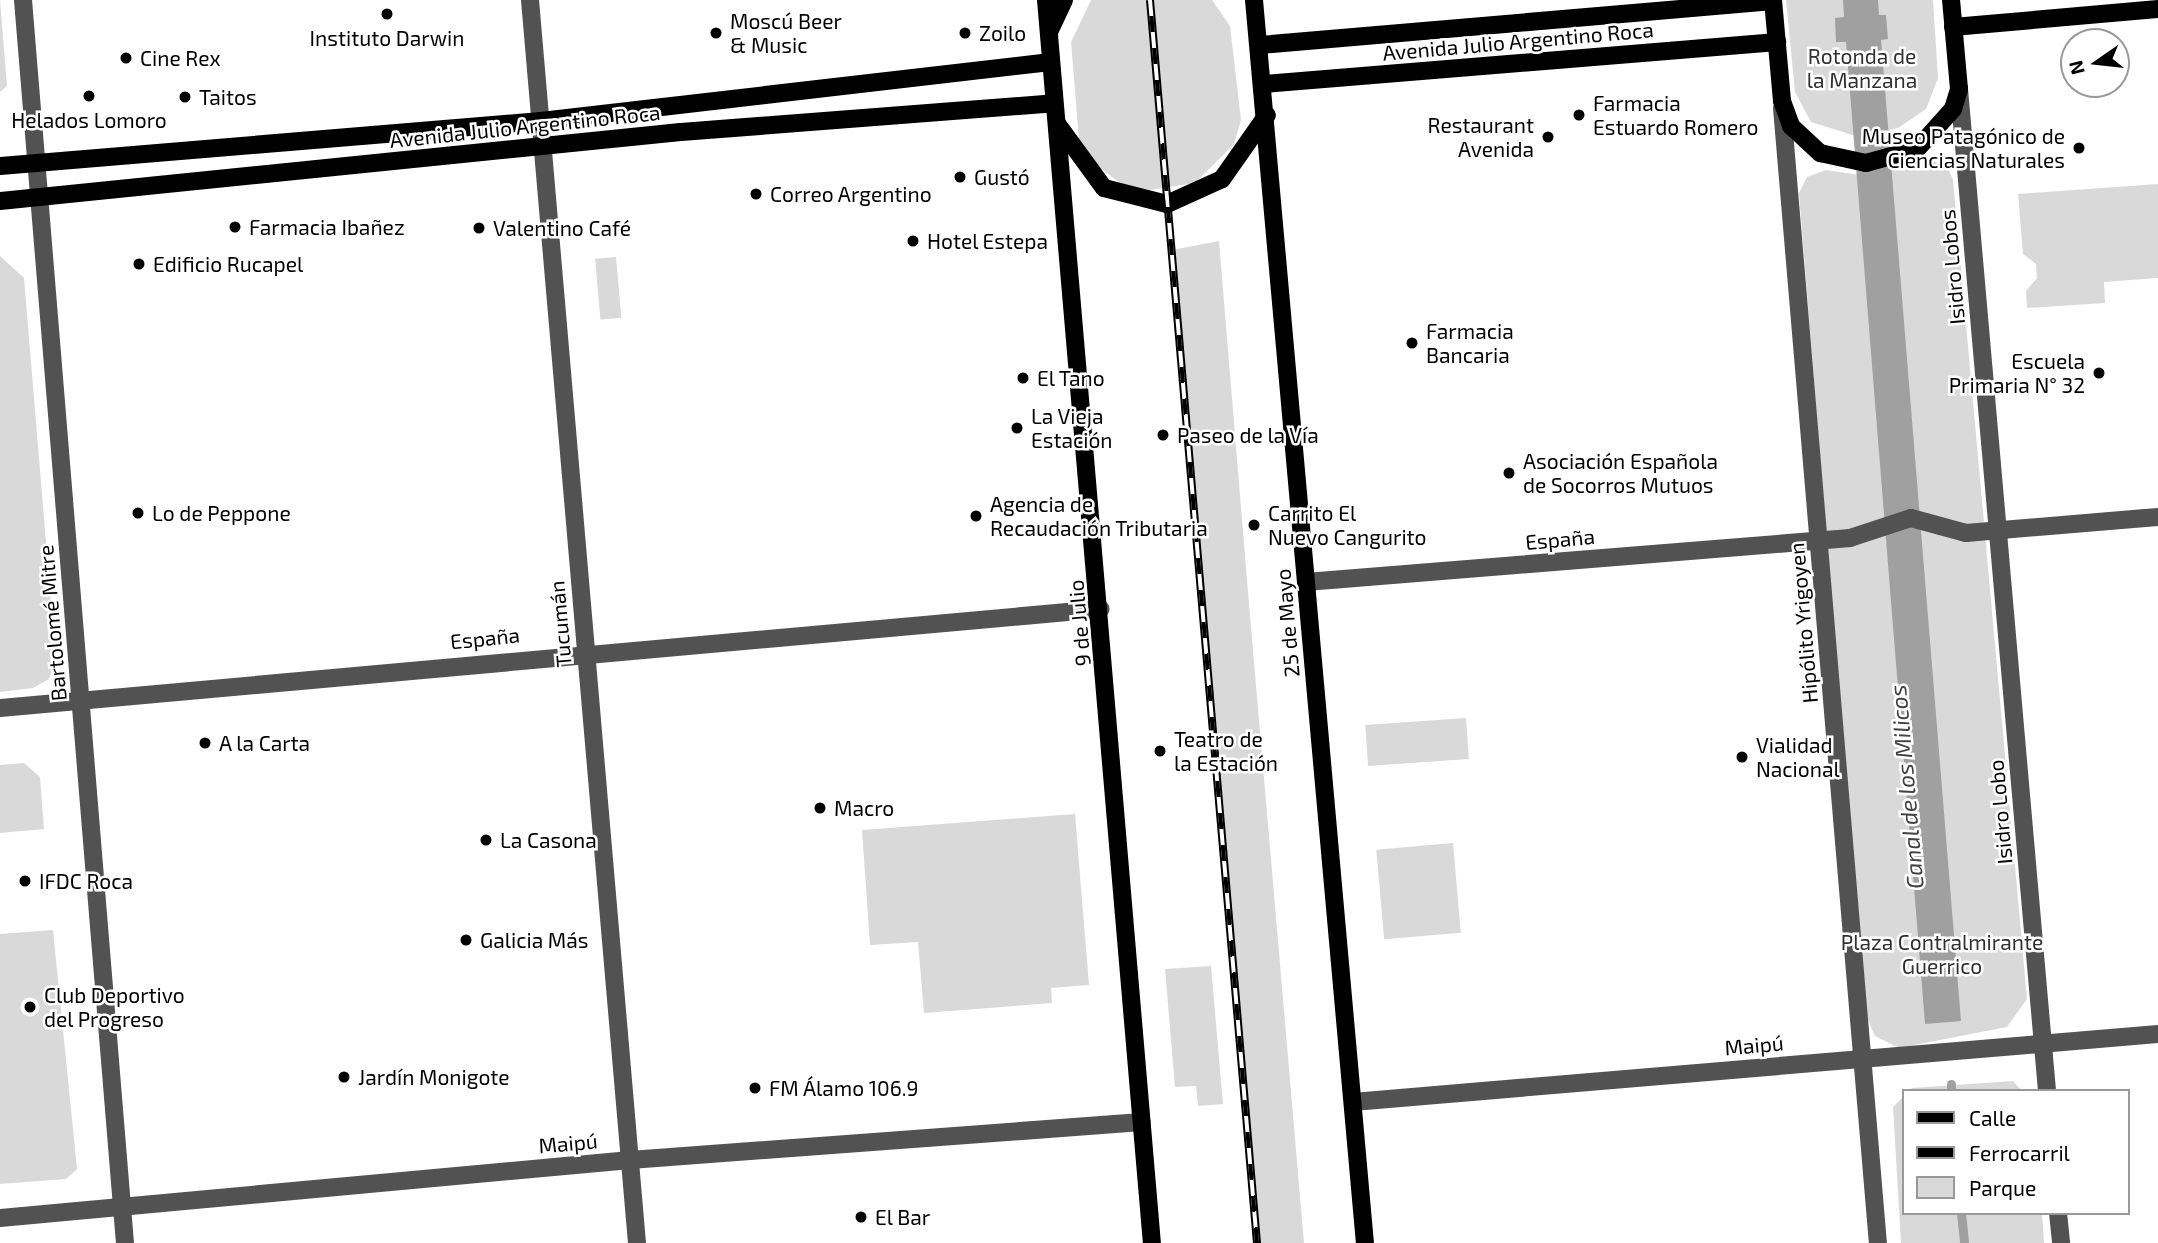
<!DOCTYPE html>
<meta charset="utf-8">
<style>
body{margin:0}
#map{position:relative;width:2158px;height:1243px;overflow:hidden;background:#fff;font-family:"Exo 2",sans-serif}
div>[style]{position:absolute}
.green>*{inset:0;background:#d9d9d9;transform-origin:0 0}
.water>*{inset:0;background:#a0a0a0}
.stream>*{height:9px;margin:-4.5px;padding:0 4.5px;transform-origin:4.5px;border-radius:4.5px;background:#a0a0a0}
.minor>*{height:18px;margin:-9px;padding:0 9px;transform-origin:9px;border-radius:9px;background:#525252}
.major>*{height:18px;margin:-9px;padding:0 9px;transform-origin:9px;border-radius:9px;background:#000}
.rail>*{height:8px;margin-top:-4px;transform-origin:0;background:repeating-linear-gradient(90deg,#fff 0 16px,#000 0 32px);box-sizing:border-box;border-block:2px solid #000}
.dots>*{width:19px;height:19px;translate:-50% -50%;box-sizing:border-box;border:4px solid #fff;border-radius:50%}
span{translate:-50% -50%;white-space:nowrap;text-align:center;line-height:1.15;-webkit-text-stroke:5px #fff;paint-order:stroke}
.poi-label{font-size:21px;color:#000}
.left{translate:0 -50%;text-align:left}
.right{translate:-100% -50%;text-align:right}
.street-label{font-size:21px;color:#000}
.park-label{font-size:21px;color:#303030}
.water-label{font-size:23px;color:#414141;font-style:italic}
.legend{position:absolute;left:1902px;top:1089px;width:228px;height:126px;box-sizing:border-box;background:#fff;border:2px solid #999;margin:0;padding:9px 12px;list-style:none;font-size:21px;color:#000}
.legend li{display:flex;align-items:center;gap:14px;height:35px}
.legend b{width:35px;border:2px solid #999}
.north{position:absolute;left:2060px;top:28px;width:70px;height:70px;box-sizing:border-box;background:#fff;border:2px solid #999;border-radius:50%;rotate:256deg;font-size:19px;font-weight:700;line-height:28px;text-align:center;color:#000}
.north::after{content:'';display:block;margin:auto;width:24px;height:32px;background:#000;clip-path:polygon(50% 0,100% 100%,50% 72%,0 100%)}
</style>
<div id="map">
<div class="green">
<i style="clip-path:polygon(0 0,7px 86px,0 92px)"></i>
<i style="clip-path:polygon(1091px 0,1212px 0,1230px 26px,1241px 120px,1234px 144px,1195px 183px,1150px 190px,1124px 186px,1091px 161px,1079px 139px,1071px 42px)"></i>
<i style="clip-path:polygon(1786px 0,1933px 0,1938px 78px,1926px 109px,1898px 128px,1859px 137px,1811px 122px,1795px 92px)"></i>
<i style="clip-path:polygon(1932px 160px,1948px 168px,1953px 180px,2027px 999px,2007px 1027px,1899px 1048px,1875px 1036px,1865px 1013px,1799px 193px,1807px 177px,1826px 170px,1867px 176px)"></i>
<i style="clip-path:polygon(2158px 184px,2158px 278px,2104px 282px,2105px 303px,2027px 308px,2026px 291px,2037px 278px,2036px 264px,2023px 254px,2018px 194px)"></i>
<i style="clip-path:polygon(1219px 241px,1248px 592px,1304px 1243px,1256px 1243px,1172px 250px)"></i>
<i style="clip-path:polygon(0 256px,24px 278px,56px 662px,49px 679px,33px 688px,0 692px)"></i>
<i style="left:616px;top:257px;width:61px;height:21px;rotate:85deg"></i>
<i style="left:1466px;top:718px;width:41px;height:101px;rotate:86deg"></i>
<i style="clip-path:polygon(24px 763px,40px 777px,44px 829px,0 833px,0 765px)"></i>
<i style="clip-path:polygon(1075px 814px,1089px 985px,1051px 988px,1052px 1003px,924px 1013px,918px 942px,870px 945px,862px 830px)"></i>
<i style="left:1453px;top:843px;width:90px;height:77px;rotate:85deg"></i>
<i style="clip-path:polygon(53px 930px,77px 1169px,66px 1179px,0 1184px,0 934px)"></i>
<i style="clip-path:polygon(1211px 966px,1223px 1104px,1198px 1106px,1196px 1086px,1175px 1087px,1165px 969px)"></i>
<i style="clip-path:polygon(2013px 1081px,2022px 1091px,1910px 1091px,1912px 1088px)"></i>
<i style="clip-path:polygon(1904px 1096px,1904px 1213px,2042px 1213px,2044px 1243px,1901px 1243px,1893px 1107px)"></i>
</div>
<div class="water">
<i style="clip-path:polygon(1843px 0,1878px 0,1879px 15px,1886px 15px,1888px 39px,1881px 40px,1961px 1021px,1925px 1024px,1846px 42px,1836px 42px,1835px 18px,1844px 17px)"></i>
</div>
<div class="stream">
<i style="left:1951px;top:1084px;width:7px;rotate:90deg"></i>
<i style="left:1961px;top:1213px;width:30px;rotate:84deg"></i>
</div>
<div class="minor">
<i style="left:23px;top:0;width:1247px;rotate:85.31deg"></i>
<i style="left:530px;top:0;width:1248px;rotate:85.08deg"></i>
<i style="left:1959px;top:89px;width:1006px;rotate:84.98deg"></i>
<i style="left:1782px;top:108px;width:1139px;rotate:85.17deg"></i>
<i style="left:1306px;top:582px;width:546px;rotate:-4.62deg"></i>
<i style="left:1850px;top:538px;width:64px;rotate:-18.2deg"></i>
<i style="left:1911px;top:518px;width:57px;rotate:15.3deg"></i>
<i style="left:1966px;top:533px;width:193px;rotate:-4.8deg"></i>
<i style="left:0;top:708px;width:1105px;rotate:-5.14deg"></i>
<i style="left:1353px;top:1102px;width:808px;rotate:-4.83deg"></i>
<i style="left:2058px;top:1213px;width:30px;rotate:84deg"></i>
<i style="left:0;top:1218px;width:633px;rotate:-5.26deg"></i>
<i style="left:630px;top:1160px;width:513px;rotate:-4.24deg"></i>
</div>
<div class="major">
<i style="left:1046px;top:0;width:1248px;rotate:85.13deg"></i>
<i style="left:1254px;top:0;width:1248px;rotate:84.9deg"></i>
<i style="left:1773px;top:0;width:101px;rotate:84.9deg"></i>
<i style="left:1782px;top:101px;width:27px;rotate:70deg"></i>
<i style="left:1791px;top:126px;width:40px;rotate:43deg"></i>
<i style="left:1820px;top:153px;width:47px;rotate:12.3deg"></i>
<i style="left:1866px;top:163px;width:53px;rotate:-15.4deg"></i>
<i style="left:1917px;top:149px;width:54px;rotate:-48deg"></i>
<i style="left:1953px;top:109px;width:21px;rotate:-73deg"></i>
<i style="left:1959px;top:89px;width:89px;rotate:-95.1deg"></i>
<i style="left:1953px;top:27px;width:206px;rotate:-5deg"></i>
<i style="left:1050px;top:30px;width:33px;rotate:-65deg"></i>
<i style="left:1260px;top:45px;width:515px;rotate:-4.9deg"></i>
<i style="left:1264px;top:84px;width:515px;rotate:-4.68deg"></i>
<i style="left:1058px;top:125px;width:78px;rotate:53.9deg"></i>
<i style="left:1104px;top:188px;width:65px;rotate:14.3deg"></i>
<i style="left:1167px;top:204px;width:60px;rotate:-24.4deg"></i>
<i style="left:1222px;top:179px;width:78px;rotate:-54.9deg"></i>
<i style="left:0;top:166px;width:543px;rotate:-4.75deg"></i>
<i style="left:541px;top:121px;width:513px;rotate:-6.6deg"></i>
<i style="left:0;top:201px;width:684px;rotate:-5.79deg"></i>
<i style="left:681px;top:132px;width:374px;rotate:-4.4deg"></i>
</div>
<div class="rail">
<i style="left:1150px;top:0;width:1248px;rotate:85.08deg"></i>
</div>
<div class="dots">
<i style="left:387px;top:14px;background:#000"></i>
<i style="left:716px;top:33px;background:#000"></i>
<i style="left:965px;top:33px;background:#000"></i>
<i style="left:126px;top:58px;background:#000"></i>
<i style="left:89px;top:96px;background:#000"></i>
<i style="left:185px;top:97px;background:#000"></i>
<i style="left:1579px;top:115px;background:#000"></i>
<i style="left:1548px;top:137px;background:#000"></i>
<i style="left:2079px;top:148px;background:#000"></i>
<i style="left:960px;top:177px;background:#000"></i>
<i style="left:756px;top:194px;background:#000"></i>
<i style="left:235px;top:227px;background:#000"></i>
<i style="left:479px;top:228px;background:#000"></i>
<i style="left:913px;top:241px;background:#000"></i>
<i style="left:139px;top:264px;background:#000"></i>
<i style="left:1412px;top:343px;background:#000"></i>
<i style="left:2099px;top:373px;background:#000"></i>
<i style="left:1023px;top:378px;background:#000"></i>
<i style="left:1017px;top:428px;background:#000"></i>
<i style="left:1163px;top:435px;background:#000"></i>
<i style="left:1509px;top:473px;background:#000"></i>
<i style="left:138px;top:513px;background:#000"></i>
<i style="left:976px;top:516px;background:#000"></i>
<i style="left:1254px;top:525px;background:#000"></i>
<i style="left:205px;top:743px;background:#000"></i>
<i style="left:1160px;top:751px;background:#000"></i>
<i style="left:1742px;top:757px;background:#000"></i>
<i style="left:820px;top:808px;background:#000"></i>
<i style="left:486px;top:840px;background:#000"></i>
<i style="left:25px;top:881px;background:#000"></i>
<i style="left:466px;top:940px;background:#000"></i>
<i style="left:30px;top:1007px;background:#000"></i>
<i style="left:344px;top:1077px;background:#000"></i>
<i style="left:755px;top:1088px;background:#000"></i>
<i style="left:861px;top:1217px;background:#000"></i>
</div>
<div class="poi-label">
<span class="left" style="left:730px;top:33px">Moscú Beer<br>&amp; Music</span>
<span class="left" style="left:979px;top:33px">Zoilo</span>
<span style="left:387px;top:38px">Instituto Darwin</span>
<span class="left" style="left:140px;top:58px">Cine Rex</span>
<span class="left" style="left:199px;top:97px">Taitos</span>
<span class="left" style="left:1593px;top:115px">Farmacia<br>Estuardo Romero</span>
<span style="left:89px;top:120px">Helados Lomoro</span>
<span class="right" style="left:1534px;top:137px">Restaurant<br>Avenida</span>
<span class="right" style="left:2065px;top:148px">Museo Patagónico de<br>Ciencias Naturales</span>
<span class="left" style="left:974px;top:177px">Gustó</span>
<span class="left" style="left:770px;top:194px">Correo Argentino</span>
<span class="left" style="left:249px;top:227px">Farmacia Ibañez</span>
<span class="left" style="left:493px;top:228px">Valentino Café</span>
<span class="left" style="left:927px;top:241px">Hotel Estepa</span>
<span class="left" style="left:153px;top:264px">Edificio Rucapel</span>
<span class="left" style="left:1426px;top:343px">Farmacia<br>Bancaria</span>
<span class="right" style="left:2085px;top:373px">Escuela<br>Primaria N° 32</span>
<span class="left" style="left:1037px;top:378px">El Tano</span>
<span class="left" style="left:1031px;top:428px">La Vieja<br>Estación</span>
<span class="left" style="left:1177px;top:435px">Paseo de la Vía</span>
<span class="left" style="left:1523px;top:473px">Asociación Española<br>de Socorros Mutuos</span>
<span class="left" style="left:990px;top:516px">Agencia de<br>Recaudación Tributaria</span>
<span class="left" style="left:152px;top:513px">Lo de Peppone</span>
<span class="left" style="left:1268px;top:525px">Carrito El<br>Nuevo Cangurito</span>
<span class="left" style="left:1174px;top:751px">Teatro de<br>la Estación</span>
<span class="left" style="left:219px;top:743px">A la Carta</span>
<span class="left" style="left:1756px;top:757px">Vialidad<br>Nacional</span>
<span class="left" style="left:834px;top:808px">Macro</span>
<span class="left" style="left:500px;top:840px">La Casona</span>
<span class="left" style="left:39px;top:881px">IFDC Roca</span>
<span class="left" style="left:480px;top:940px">Galicia Más</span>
<span class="left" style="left:44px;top:1007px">Club Deportivo<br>del Progreso</span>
<span class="left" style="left:358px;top:1077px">Jardín Monigote</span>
<span class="left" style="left:769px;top:1088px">FM Álamo 106.9</span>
<span class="left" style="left:875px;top:1217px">El Bar</span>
</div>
<div class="street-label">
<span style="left:1518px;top:41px;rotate:-5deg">Avenida Julio Argentino Roca</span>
<span style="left:525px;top:126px;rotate:-6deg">Avenida Julio Argentino Roca</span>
<span style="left:1952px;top:267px;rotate:-95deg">Isidro Lobos</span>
<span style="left:1560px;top:539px;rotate:-5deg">España</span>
<span style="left:52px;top:623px;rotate:-95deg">Bartolomé Mitre</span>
<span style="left:1079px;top:623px;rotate:-95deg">9 de Julio</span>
<span style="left:1287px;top:623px;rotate:-95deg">25 de Mayo</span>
<span style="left:1803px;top:623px;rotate:-95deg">Hipólito Yrigoyen</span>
<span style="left:560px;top:624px;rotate:-95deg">Tucumán</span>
<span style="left:485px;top:638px;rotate:-6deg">España</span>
<span style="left:2000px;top:812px;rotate:-95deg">Isidro Lobo</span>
<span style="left:1754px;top:1045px;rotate:-5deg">Maipú</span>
<span style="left:568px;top:1143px;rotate:-5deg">Maipú</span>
</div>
<div class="park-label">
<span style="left:1862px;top:68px">Rotonda de<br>la Manzana</span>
<span style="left:1942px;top:954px">Plaza Contralmirante<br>Guerrico</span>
</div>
<div class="water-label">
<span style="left:1906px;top:787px;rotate:-95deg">Canal de los Milicos</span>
</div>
<ul class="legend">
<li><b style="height:9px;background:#000"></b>Calle</li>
<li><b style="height:9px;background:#000"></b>Ferrocarril</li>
<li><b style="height:19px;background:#d9d9d9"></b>Parque</li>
</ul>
<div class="north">N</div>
</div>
